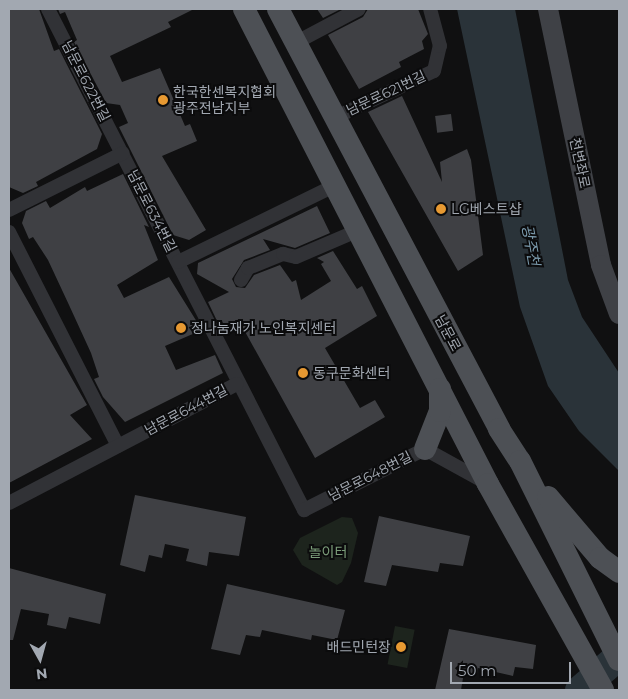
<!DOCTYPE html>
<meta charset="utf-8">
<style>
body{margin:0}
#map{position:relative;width:628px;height:699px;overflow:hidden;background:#101011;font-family:Montserrat,"Noto Sans KR",sans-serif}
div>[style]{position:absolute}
.green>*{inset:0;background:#1d241d;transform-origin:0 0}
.water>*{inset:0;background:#2a3339}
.river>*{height:29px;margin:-14.5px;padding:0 14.5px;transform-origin:14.5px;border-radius:14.5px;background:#2a3339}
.building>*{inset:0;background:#3f4044;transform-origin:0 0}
.minor>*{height:14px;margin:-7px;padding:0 7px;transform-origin:7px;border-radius:7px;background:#313236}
.secondary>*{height:20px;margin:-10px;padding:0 10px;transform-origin:10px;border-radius:10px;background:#3f4146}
.primary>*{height:22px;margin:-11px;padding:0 11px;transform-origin:11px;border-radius:11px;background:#4d5055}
.dots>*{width:14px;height:14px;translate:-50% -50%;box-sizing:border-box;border:2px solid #0b0b0c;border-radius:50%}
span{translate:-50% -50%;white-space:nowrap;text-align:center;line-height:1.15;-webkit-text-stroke:4px #0b0b0c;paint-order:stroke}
.street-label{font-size:14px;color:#a2a8b1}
.poi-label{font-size:14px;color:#a2a8b1}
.left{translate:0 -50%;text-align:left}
.right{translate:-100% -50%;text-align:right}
.park-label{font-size:14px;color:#7b9c79}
.water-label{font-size:15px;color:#7a99ab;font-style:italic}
.frame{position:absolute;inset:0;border:10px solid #a2a8b1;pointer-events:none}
.north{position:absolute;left:15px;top:634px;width:50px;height:50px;-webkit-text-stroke:4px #0b0b0c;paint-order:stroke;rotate:173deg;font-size:14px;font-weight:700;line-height:20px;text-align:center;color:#a2a8b1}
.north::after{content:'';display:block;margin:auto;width:18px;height:22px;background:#a2a8b1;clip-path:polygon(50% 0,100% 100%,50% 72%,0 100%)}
.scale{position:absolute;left:450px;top:662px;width:121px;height:22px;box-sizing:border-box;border:2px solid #a2a8b1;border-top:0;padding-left:6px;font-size:15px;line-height:18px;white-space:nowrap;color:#a2a8b1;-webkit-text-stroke:4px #0b0b0c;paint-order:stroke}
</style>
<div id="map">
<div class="green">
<i style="clip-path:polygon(342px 517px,352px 518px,358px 533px,351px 563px,342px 582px,337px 585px,302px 565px,293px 550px,300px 538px)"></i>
<i style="left:395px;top:626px;width:20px;height:39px;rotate:11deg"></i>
</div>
<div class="water">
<i style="clip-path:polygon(457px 9px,515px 9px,568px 280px,582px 317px,619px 373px,619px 471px,579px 431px,548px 386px,520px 307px)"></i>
</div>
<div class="river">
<i style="left:579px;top:690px;width:53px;rotate:-41.2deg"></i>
</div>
<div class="building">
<i style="clip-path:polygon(9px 9px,39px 9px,54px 51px,59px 49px,102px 134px,97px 149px,36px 182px,38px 186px,23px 193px,9px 187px)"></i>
<i style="clip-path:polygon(58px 9px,194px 9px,168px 22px,171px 27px,110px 56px,122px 82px,160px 68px,185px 126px,190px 124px,197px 141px,162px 156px,206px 230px,189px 240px,173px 235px,119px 127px,128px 123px,120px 105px,106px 103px,74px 42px,77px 40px,65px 12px,60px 14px)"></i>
<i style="clip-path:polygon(317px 9px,341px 9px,323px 18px)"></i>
<i style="clip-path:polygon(368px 9px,418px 9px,428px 34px,422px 41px,424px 49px,399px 62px,401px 67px,359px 89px,328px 35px,363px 17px)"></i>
<i style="clip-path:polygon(402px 96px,442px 182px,440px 162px,467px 149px,471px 160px,483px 255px,458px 271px,368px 112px)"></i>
<i style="left:451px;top:114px;width:17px;height:16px;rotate:83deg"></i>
<i style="clip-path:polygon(123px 174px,149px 227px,144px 225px,158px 260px,117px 285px,124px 298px,169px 277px,202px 330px,165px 346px,176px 370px,215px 355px,223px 373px,125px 422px,103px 397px,94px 379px,99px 377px,91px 353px,69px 305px,48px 260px,33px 237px,29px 239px,22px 223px,26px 211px,46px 201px,50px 208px,85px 187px,87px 191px)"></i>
<i style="clip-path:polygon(317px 206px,330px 233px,295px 248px,263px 239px,270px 250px,244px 260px,232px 279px,236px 287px,245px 288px,254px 275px,280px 265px,292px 282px,296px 280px,301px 300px,331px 281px,321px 264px,324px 262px,317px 258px,333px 251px,357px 289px,362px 286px,377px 316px,325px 348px,360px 408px,375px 400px,385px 417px,315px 458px,243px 328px,228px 334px,222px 321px,218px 323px,208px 302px,229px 292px,197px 274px,198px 263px)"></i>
<i style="clip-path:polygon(9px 268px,87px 405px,70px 415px,92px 439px,9px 483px)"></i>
<i style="clip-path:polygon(135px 495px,246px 517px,239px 556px,209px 552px,207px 566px,186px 561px,189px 549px,165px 544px,162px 558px,149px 555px,145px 572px,120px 565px)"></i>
<i style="clip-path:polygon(379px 516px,470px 536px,463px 566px,440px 563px,438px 572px,392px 565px,386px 586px,364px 582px)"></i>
<i style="clip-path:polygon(9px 568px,106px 594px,100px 624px,69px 617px,66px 629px,47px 625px,49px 614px,21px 609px,13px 640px,9px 640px)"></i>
<i style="clip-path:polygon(227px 584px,345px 610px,337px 640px,312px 635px,311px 640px,262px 630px,260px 637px,246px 635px,240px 655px,211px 649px)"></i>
<i style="clip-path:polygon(449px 629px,536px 645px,533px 669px,515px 667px,513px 676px,478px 668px,477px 674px,464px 672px,461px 690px,435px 690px)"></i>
</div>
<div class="minor">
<i style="left:48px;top:9px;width:563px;rotate:62.93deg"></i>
<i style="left:304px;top:510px;width:136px;rotate:-26.8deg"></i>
<i style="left:425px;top:449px;width:68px;rotate:28.8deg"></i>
<i style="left:295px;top:43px;width:72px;rotate:-28deg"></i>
<i style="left:334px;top:118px;width:110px;rotate:-25.2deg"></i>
<i style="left:434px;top:71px;width:26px;rotate:-77deg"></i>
<i style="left:440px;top:46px;width:38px;rotate:-105deg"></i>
<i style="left:9px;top:210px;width:127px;rotate:-26.6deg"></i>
<i style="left:9px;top:232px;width:240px;rotate:63deg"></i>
<i style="left:178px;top:262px;width:176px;rotate:-26deg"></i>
<i style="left:241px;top:280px;width:14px;rotate:-60deg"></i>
<i style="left:248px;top:268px;width:38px;rotate:-22deg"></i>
<i style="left:283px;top:254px;width:13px;rotate:13deg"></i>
<i style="left:296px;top:257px;width:69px;rotate:-23.2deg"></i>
<i style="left:9px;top:503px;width:257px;rotate:-27.6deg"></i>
</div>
<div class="secondary">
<i style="left:548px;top:9px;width:261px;rotate:78.3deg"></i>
<i style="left:601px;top:265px;width:52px;rotate:69.8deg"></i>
</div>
<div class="primary">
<i style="left:244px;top:9px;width:534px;rotate:62.81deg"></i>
<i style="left:488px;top:484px;width:236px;rotate:60.8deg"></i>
<i style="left:278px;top:9px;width:475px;rotate:62.2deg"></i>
<i style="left:499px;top:429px;width:38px;rotate:57deg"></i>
<i style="left:520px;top:461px;width:222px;rotate:63.6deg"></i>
<i style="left:425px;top:449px;width:41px;rotate:-68.5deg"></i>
<i style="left:440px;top:411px;width:22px;rotate:-90deg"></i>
<i style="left:548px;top:497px;width:80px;rotate:49.6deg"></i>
<i style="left:600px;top:558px;width:24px;rotate:36deg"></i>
</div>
<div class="dots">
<i style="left:163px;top:100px;background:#e79932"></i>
<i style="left:441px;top:209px;background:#e79932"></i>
<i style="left:181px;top:328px;background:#e79932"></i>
<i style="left:303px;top:373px;background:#e79932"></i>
<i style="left:401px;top:647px;background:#e79932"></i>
</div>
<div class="street-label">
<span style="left:86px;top:81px;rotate:63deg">남문로622번길</span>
<span style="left:386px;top:93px;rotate:-25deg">남문로621번길</span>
<span style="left:580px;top:163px;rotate:78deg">천변좌로</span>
<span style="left:152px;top:211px;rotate:63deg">남문로634번길</span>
<span style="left:448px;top:333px;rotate:62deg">남문로</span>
<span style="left:186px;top:410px;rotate:-28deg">남문로644번길</span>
<span style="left:370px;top:476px;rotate:-27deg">남문로648번길</span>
</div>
<div class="poi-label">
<span class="left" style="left:173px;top:100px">한국한센복지협회<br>광주전남지부</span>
<span class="left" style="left:451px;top:209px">LG베스트샵</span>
<span class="left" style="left:191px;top:328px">정나눔재가 노인복지센터</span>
<span class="left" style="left:313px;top:373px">동구문화센터</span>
<span class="right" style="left:391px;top:647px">배드민턴장</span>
</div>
<div class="park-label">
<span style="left:328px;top:552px">놀이터</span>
</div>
<div class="water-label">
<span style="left:531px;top:245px;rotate:80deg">광주천</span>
</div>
<div class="frame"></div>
<div class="north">N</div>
<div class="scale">50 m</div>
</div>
